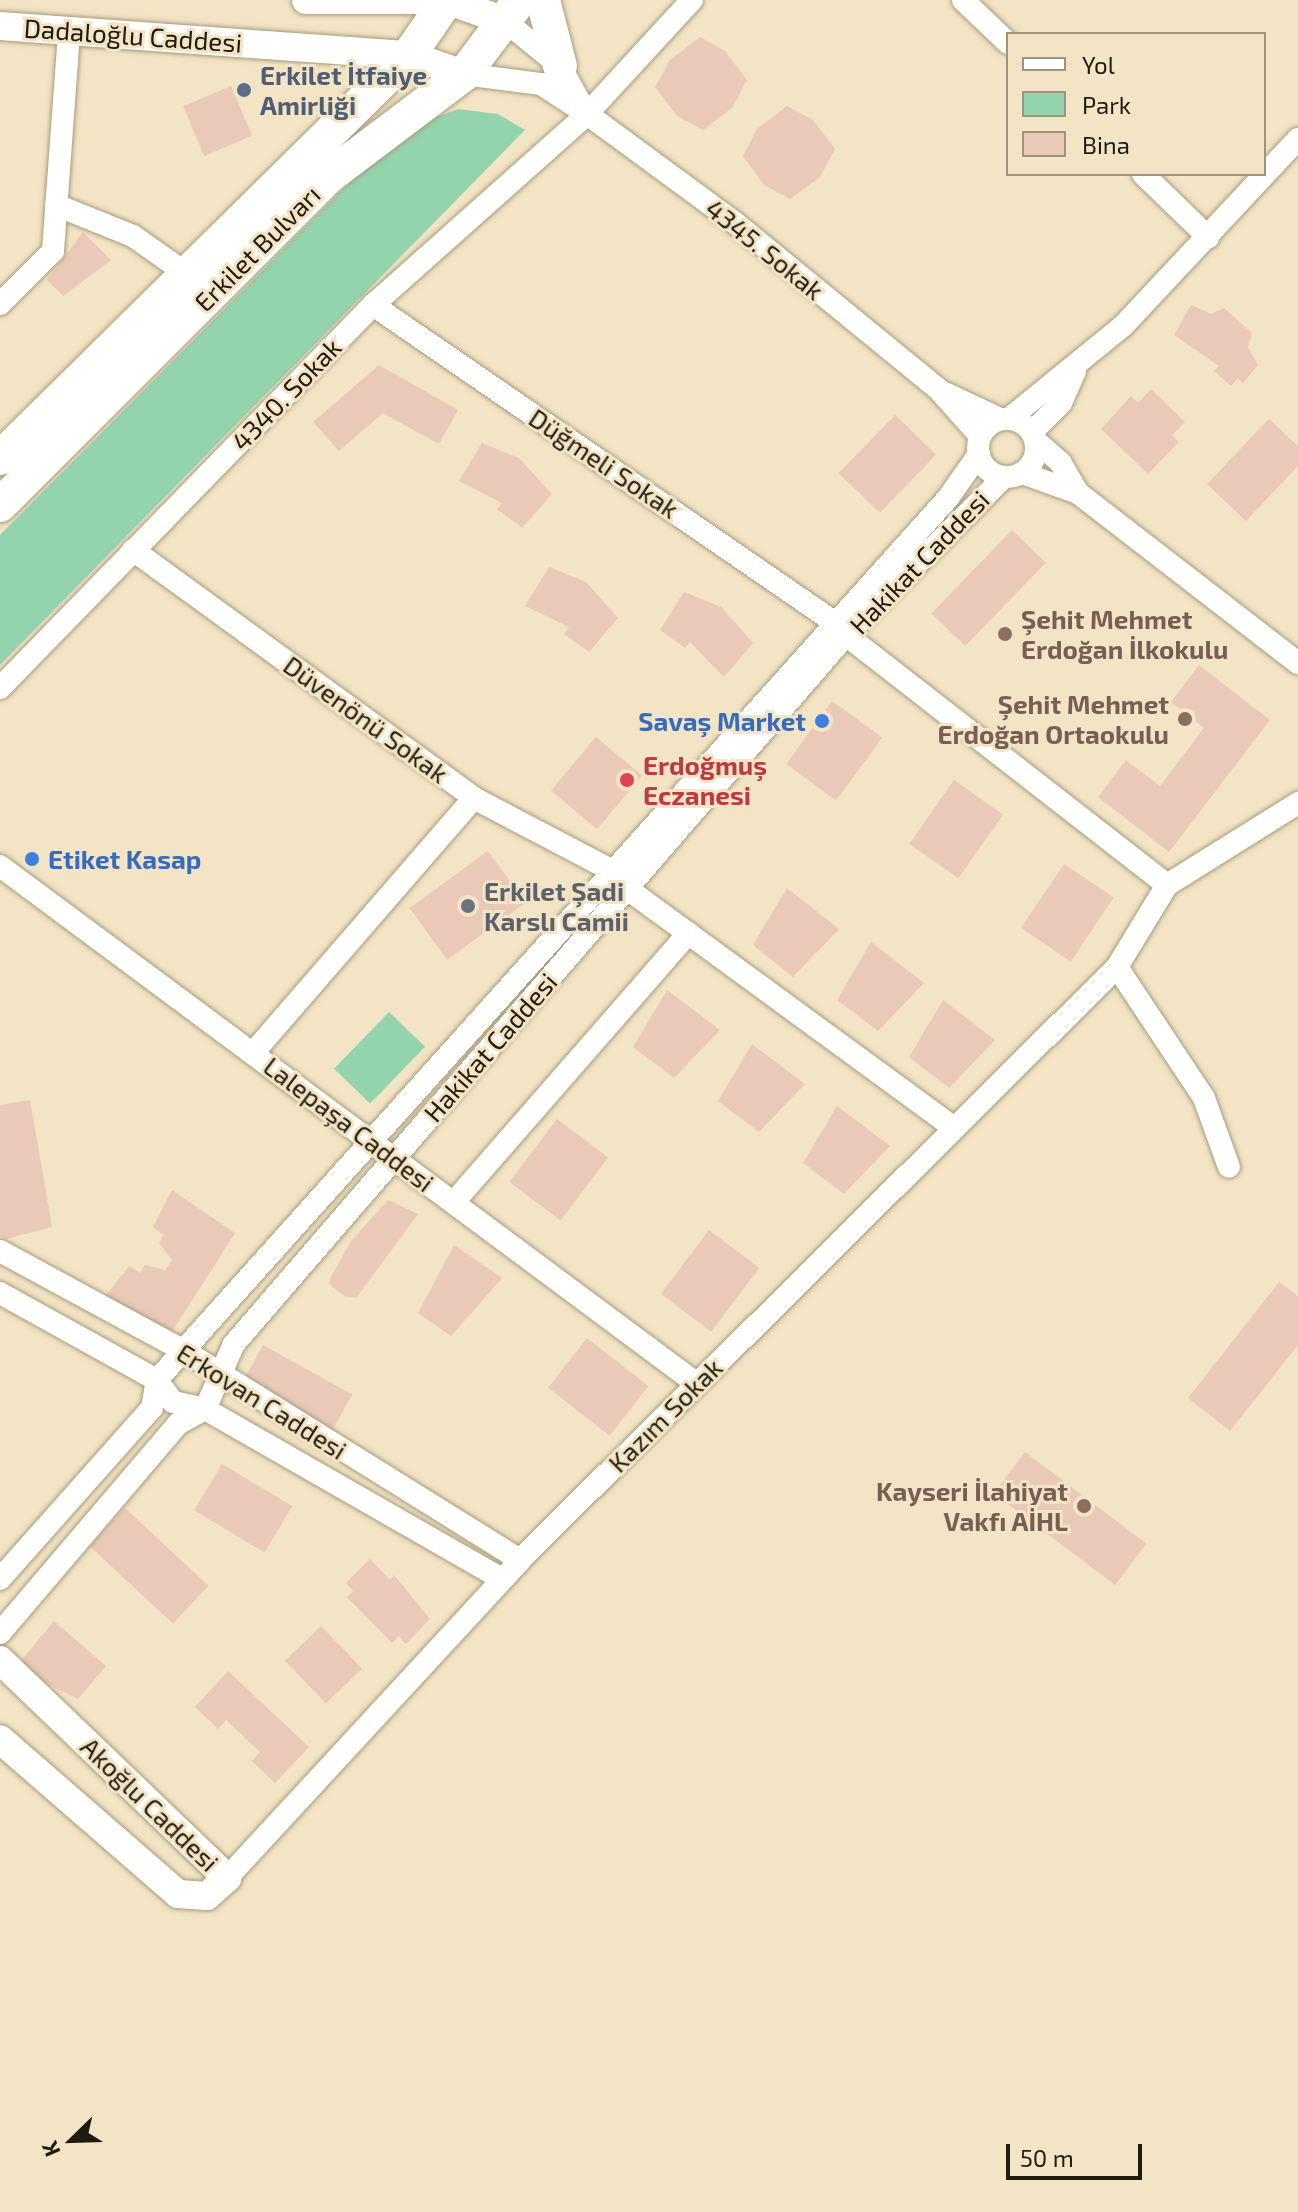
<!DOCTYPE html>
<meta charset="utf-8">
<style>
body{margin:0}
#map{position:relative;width:1298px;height:2212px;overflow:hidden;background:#f2e4c4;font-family:"Exo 2",sans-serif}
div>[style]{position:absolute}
.green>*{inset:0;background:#93d4af;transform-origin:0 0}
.building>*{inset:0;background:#ebc9b8;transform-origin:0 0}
.roads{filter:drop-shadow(0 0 2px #a99c7d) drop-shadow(0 0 2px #a99c7d)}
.minor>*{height:22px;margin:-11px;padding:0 11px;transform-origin:11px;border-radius:11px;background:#fff}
.minor>.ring{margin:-11px;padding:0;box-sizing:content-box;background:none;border:22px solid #fff;border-radius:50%}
.tertiary>*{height:28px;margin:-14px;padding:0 14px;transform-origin:14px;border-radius:14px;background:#fff}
.primary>*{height:34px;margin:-17px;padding:0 17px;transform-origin:17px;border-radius:17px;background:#fff}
.dots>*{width:22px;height:22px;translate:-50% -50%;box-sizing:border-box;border:4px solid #f2e4c4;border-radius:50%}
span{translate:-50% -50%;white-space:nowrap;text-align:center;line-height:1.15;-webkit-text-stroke:6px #f2e4c4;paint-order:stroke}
.street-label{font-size:26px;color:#201b10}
.service-label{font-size:26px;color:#4e5e75;font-weight:700}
.left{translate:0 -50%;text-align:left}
.education-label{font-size:26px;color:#785e54;font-weight:700}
.right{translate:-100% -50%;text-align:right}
.shop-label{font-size:26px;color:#366cbe;font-weight:700}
.health-label{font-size:26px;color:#be3a42;font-weight:700}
.worship-label{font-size:26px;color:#5b616d;font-weight:700}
.legend{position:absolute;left:1006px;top:32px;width:260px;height:144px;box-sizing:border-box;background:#f2e4c4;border:2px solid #9e947c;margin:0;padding:10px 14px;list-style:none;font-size:24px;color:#201b10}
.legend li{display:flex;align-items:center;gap:16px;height:40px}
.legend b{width:40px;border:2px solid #9e947c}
.north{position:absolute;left:32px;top:2100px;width:80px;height:80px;-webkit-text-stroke:6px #f2e4c4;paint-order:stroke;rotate:247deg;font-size:22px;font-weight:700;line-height:32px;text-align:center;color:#201b10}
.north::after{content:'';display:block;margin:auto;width:28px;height:36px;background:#201b10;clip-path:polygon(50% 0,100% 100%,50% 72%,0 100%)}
.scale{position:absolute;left:1006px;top:2144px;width:136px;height:36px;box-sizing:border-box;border:4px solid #201b10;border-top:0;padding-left:10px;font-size:24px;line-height:28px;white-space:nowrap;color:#201b10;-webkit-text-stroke:6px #f2e4c4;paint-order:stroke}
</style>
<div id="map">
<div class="green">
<i style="clip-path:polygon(458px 109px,498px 114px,525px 130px,0 665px,0 535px,362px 170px,431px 119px)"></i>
<i style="left:389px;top:1012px;width:50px;height:79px;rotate:44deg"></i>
</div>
<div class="building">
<i style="clip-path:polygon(700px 37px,725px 51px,747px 80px,732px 108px,703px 130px,677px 116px,655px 87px,670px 60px)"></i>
<i style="left:231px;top:86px;width:54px;height:52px;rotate:67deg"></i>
<i style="clip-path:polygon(787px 106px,813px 120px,835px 149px,820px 177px,790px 199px,764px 185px,743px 156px,757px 129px)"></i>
<i style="clip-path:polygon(83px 232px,111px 260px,63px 296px,47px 280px)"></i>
<i style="clip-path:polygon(1191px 305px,1211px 314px,1224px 308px,1252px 333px,1248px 347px,1258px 365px,1243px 383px,1238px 378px,1231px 386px,1214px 371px,1219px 366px,1174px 335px)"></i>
<i style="clip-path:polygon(379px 365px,458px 410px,439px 444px,383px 413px,339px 451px,313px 422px)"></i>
<i style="clip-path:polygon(1151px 389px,1185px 422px,1172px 435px,1179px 442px,1148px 474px,1101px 429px,1131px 396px,1138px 403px)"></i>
<i style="left:895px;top:415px;width:57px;height:81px;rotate:44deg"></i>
<i style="clip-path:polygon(1269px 419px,1298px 446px,1298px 466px,1246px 521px,1207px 484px)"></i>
<i style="clip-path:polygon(482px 443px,519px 458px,552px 494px,522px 528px,497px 509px,502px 503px,459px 481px)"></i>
<i style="left:1012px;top:530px;width:47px;height:116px;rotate:44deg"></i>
<i style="clip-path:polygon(549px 567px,586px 582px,618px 618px,589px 652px,564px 634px,569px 627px,525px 606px)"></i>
<i style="clip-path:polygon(684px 592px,721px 607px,753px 643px,724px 677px,690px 642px,685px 648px,660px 630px)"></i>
<i style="clip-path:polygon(1199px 665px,1270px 720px,1169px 852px,1098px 797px,1126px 760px,1160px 786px,1204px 728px,1171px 702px)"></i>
<i style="left:832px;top:701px;width:62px;height:78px;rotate:36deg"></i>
<i style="left:596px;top:737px;width:60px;height:70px;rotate:40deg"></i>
<i style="left:954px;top:780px;width:60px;height:78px;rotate:35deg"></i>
<i style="left:488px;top:851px;width:64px;height:97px;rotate:54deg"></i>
<i style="left:1064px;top:864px;width:60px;height:77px;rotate:34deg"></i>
<i style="clip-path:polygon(787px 888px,839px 929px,793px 977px,753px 945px)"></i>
<i style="clip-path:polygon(871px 942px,924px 983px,878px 1031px,837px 1000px)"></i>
<i style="clip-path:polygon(667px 990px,720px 1030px,674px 1078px,633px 1047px)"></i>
<i style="clip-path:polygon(943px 1000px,995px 1040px,949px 1088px,909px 1057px)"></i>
<i style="clip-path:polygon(752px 1044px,805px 1084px,759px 1132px,718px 1101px)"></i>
<i style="clip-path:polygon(30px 1100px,52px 1227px,6px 1239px,0 1236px,0 1105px)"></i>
<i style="clip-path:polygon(837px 1106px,890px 1146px,844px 1194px,803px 1163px)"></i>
<i style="left:557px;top:1119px;width:64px;height:79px;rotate:37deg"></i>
<i style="clip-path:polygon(172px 1190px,235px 1233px,168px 1338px,103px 1299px,129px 1266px,140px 1273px,145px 1265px,165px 1270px,172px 1260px,159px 1243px,164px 1235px,153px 1227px)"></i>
<i style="clip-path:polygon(388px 1200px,418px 1214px,357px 1297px,346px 1297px,329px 1284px,331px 1277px,351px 1241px)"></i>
<i style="left:709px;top:1230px;width:63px;height:80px;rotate:37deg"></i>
<i style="clip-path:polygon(454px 1245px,502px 1278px,451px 1336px,418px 1313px)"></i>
<i style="clip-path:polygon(1279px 1282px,1298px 1296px,1298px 1345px,1230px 1431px,1188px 1398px)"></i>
<i style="left:587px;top:1338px;width:78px;height:63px;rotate:38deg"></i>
<i style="left:263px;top:1345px;width:102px;height:41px;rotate:29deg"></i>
<i style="left:1025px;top:1452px;width:152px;height:52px;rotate:37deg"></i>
<i style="left:222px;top:1464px;width:82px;height:54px;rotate:31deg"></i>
<i style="left:125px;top:1508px;width:114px;height:52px;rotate:43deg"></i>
<i style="clip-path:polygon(370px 1559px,390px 1580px,394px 1575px,430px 1619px,406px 1644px,399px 1636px,392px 1643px,347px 1597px,353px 1591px,346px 1583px)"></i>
<i style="clip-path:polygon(54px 1621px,106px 1666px,78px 1699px,15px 1668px)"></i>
<i style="left:321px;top:1626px;width:59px;height:50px;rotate:46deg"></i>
<i style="clip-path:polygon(228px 1671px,309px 1747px,275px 1783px,252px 1761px,260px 1752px,226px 1720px,218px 1729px,195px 1707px)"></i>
</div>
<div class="roads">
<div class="minor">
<i style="left:963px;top:0;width:62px;rotate:43.7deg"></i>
<i style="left:505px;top:21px;width:71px;rotate:39.3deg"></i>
<i style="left:560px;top:66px;width:49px;rotate:60.8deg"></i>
<i style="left:464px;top:74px;width:78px;rotate:7.4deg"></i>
<i style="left:541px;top:84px;width:55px;rotate:33.1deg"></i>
<i style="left:587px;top:114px;width:182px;rotate:36.3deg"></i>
<i style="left:734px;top:222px;width:265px;rotate:39.3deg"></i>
<i style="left:939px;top:390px;width:62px;rotate:48.3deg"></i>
<i style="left:1143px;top:174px;width:91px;rotate:44.1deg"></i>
<i style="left:56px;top:205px;width:83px;rotate:21.9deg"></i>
<i style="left:133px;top:236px;width:66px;rotate:35.1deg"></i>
<i style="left:0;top:304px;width:75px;rotate:-45deg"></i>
<i style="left:53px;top:251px;width:221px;rotate:-85.8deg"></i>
<i style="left:373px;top:305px;width:559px;rotate:34.51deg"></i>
<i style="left:947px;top:394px;width:59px;rotate:25.3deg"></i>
<i style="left:1010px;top:418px;width:146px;rotate:-39.2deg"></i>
<i style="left:1123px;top:326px;width:256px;rotate:-46.9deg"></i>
<i class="ring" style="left:978px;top:419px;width:36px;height:36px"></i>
<i style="left:1032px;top:432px;width:41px;rotate:-45deg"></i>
<i style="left:1061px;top:403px;width:35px;rotate:-66deg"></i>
<i style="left:1022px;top:473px;width:59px;rotate:19.7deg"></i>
<i style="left:1078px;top:493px;width:34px;rotate:-120deg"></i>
<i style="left:1061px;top:463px;width:33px;rotate:-139deg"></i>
<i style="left:1078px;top:493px;width:278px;rotate:37.7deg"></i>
<i style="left:133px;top:550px;width:422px;rotate:36deg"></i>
<i style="left:474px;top:798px;width:155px;rotate:27.7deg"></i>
<i style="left:846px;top:635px;width:407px;rotate:37.9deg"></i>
<i style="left:0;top:688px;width:535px;rotate:-45.76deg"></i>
<i style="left:373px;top:305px;width:287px;rotate:-41.7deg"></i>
<i style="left:587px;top:114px;width:155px;rotate:-47.4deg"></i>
<i style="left:0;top:866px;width:867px;rotate:36.61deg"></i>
<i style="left:1167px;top:885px;width:96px;rotate:121.4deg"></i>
<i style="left:1117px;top:967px;width:157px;rotate:56.4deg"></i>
<i style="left:1204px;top:1098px;width:73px;rotate:70.1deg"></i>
<i style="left:1167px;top:885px;width:155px;rotate:-32deg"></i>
<i style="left:629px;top:890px;width:401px;rotate:36.2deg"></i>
<i style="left:253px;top:1053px;width:337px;rotate:-49.1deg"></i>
<i style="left:454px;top:1202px;width:357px;rotate:-48.9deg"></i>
<i style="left:0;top:1251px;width:212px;rotate:28.5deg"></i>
<i style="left:186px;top:1352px;width:393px;rotate:31.9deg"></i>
<i style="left:0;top:1293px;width:179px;rotate:29deg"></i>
<i style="left:157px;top:1380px;width:27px;rotate:54deg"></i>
<i style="left:173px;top:1402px;width:33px;rotate:12deg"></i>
<i style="left:205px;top:1409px;width:342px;rotate:29.8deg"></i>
<i style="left:0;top:1579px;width:229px;rotate:-48.4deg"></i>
<i style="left:152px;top:1408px;width:28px;rotate:-80deg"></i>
<i style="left:157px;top:1380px;width:1185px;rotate:-48.11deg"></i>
<i style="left:948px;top:498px;width:54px;rotate:-54.8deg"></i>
<i style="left:0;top:1633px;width:275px;rotate:-49.6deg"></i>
<i style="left:178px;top:1424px;width:31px;rotate:-29deg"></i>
<i style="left:205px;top:1409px;width:71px;rotate:-66deg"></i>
<i style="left:234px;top:1344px;width:937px;rotate:-49.2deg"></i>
<i style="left:846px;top:635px;width:223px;rotate:-45deg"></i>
<i style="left:227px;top:1878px;width:432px;rotate:-47.3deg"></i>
<i style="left:520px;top:1560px;width:841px;rotate:-44.81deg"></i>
</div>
<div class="tertiary">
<i style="left:306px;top:0;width:140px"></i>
<i style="left:446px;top:0;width:63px;rotate:19.6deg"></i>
<i style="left:0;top:26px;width:410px;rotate:4.1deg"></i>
<i style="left:409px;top:55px;width:58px;rotate:19.1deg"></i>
<i style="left:0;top:1660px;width:315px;rotate:43.8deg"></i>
<i style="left:227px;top:1878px;width:27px;rotate:138deg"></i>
<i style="left:207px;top:1896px;width:29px;rotate:-176deg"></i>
<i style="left:178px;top:1894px;width:236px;rotate:-139deg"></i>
</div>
<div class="primary">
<i style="left:543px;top:0;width:68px;rotate:75.6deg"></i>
<i style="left:0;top:458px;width:574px;rotate:-44.58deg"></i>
<i style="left:409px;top:55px;width:67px;rotate:-55.4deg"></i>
<i style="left:0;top:505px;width:464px;rotate:-45deg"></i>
<i style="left:328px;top:177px;width:171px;rotate:-37.1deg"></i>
<i style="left:464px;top:74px;width:93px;rotate:-52.9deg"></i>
</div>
</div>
<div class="dots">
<i style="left:244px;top:90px;background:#5c6f8a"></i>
<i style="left:1005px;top:634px;background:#8d6e63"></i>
<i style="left:1185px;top:719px;background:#8d6e63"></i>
<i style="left:822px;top:721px;background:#3f7fe0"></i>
<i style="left:627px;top:780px;background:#e0444e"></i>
<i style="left:32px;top:859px;background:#3f7fe0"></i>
<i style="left:468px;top:906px;background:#6b7280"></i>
<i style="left:1084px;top:1506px;background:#8d6e63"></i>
</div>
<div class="street-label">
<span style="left:133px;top:35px;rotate:4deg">Dadaloğlu Caddesi</span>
<span style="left:257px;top:248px;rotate:-45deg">Erkilet Bulvarı</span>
<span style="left:765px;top:249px;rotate:39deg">4345. Sokak</span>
<span style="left:286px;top:394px;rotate:-46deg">4340. Sokak</span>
<span style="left:604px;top:463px;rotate:34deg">Düğmeli Sokak</span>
<span style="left:919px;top:562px;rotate:-46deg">Hakikat Caddesi</span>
<span style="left:366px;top:719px;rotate:36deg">Düvenönü Sokak</span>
<span style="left:490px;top:1047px;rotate:-49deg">Hakikat Caddesi</span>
<span style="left:349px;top:1124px;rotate:37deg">Lalepaşa Caddesi</span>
<span style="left:262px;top:1401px;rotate:32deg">Erkovan Caddesi</span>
<span style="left:665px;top:1415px;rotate:-45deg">Kazım Sokak</span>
<span style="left:150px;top:1804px;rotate:44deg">Akoğlu Caddesi</span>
</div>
<div class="service-label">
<span class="left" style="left:260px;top:90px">Erkilet İtfaiye<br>Amirliği</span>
</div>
<div class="education-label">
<span class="left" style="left:1021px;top:634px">Şehit Mehmet<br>Erdoğan İlkokulu</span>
<span class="right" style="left:1169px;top:719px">Şehit Mehmet<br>Erdoğan Ortaokulu</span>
<span class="right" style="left:1068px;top:1506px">Kayseri İlahiyat<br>Vakfı AİHL</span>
</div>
<div class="shop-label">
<span class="right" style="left:806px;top:721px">Savaş Market</span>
<span class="left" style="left:48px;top:859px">Etiket Kasap</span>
</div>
<div class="health-label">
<span class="left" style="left:643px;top:780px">Erdoğmuş<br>Eczanesi</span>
</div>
<div class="worship-label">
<span class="left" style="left:484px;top:906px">Erkilet Şadi<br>Karslı Camii</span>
</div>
<ul class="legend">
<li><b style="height:10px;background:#fff"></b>Yol</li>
<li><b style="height:22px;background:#93d4af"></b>Park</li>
<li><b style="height:22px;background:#ebc9b8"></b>Bina</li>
</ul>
<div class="north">K</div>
<div class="scale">50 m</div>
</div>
